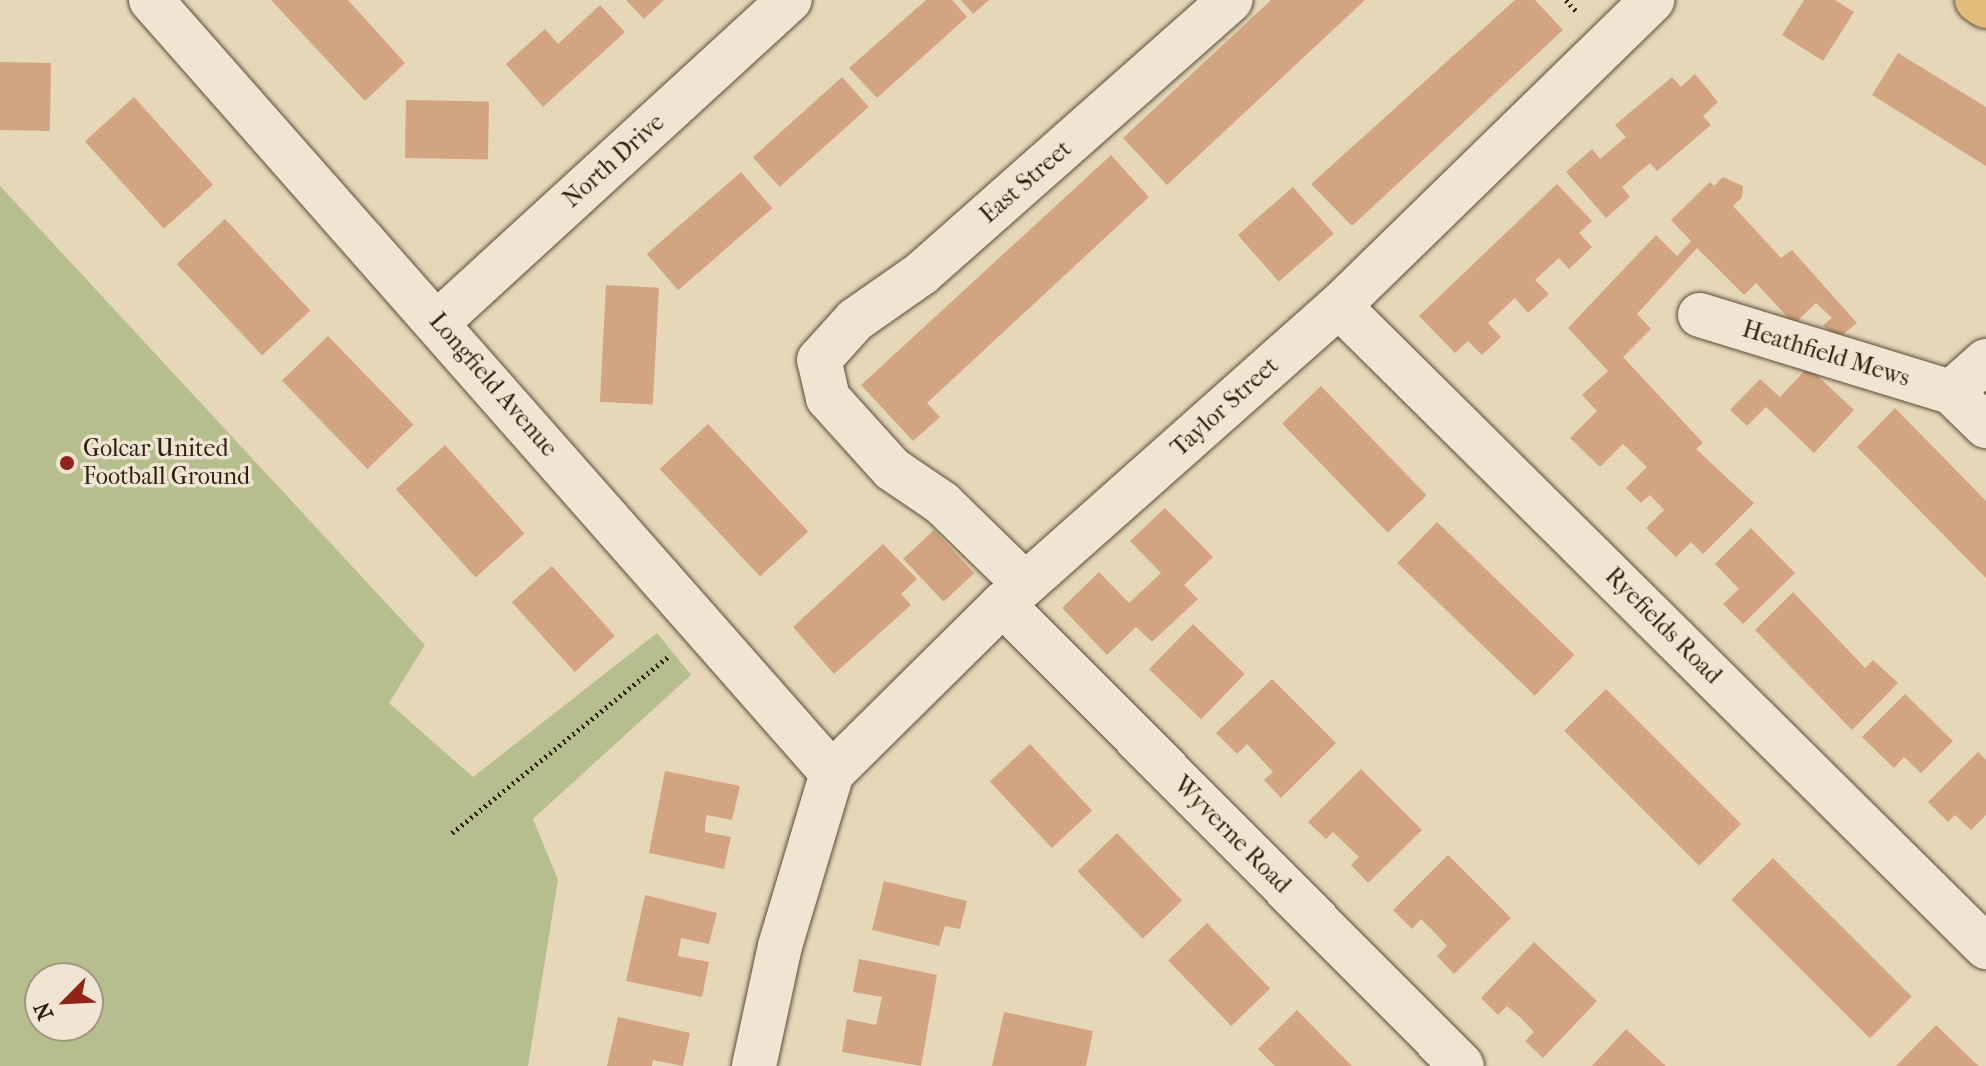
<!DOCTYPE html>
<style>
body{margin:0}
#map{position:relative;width:1986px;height:1066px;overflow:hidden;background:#e6d7b9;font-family:"IM FELL French Canon",serif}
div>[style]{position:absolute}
.green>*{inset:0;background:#b6be8e}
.building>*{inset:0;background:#d3a481;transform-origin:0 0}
.path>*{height:5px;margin-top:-2.5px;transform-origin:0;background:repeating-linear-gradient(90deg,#2d1f0b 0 2px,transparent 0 6px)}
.roads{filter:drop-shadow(0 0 2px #5b4d36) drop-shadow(0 0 2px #5b4d36)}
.minor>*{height:44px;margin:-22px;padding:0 22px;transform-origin:22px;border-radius:22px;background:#efe5d2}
.major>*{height:44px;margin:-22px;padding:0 22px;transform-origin:22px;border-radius:22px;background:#e3bc7c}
.dots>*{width:22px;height:22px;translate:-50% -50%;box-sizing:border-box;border:4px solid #efe5d2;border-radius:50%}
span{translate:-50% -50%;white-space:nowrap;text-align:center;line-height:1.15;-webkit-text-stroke:7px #efe5d2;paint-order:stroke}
.street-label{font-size:24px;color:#2d1f0b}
.poi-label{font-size:24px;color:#2d1f0b}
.left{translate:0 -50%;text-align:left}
.north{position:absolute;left:24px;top:962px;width:80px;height:80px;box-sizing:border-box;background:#efe5d2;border:2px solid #a19682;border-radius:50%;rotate:246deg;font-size:22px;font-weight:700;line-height:32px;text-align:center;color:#2d1f0b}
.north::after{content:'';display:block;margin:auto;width:28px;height:36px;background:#8f2418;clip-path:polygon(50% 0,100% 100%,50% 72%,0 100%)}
</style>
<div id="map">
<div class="green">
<i style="clip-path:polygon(evenodd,0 186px,425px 645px,389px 703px,473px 777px,657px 633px,691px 675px,533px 819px,558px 880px,528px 1066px,0 1066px,0 186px,88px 978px,88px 1026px,40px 1026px,40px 978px,88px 978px)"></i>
</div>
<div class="building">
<i style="clip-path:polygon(271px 0,348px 0,405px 63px,365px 101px)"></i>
<i style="clip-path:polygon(626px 0,664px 0,644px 19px)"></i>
<i style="clip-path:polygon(926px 0,952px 0,967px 17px,877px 98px,849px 68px)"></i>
<i style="clip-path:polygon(961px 0,989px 0,973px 14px)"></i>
<i style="clip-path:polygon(1271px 0,1365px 0,1167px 185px,1123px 138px)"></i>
<i style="clip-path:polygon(1515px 0,1535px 0,1563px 30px,1352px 226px,1311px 184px)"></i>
<i style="clip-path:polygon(1804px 0,1835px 0,1854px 12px,1823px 61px,1782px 35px)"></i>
<i style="clip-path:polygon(600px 5px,625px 32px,543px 107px,506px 64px,545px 29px,558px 44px)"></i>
<i style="clip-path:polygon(1898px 53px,1986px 107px,1986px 166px,1872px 95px)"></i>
<i style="left:0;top:62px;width:51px;height:68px;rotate:1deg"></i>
<i style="clip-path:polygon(1695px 74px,1718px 102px,1703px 116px,1711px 125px,1657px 171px,1650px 163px,1639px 172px,1622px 187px,1630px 197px,1606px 218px,1566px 172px,1592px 149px,1600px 159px,1626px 137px,1615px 125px,1672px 77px,1681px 87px)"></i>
<i style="left:842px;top:77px;width:40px;height:120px;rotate:48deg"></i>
<i style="left:134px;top:97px;width:118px;height:66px;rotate:48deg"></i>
<i style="left:406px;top:100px;width:83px;height:58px;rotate:1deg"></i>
<i style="clip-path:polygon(1111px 155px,1149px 197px,927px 403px,940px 417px,913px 441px,861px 385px)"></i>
<i style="left:741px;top:172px;width:48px;height:125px;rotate:49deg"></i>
<i style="clip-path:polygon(1723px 177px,1743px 186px,1742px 197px,1733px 206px,1781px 258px,1792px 250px,1857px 323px,1837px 339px,1823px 325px,1832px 318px,1816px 303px,1794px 324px,1756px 283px,1744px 295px,1697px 248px,1637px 314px,1651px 329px,1623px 357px,1703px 443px,1696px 449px,1754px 503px,1703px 554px,1691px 542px,1676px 557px,1646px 528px,1664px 510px,1650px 495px,1641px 503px,1626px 488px,1647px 467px,1623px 444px,1600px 467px,1570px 438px,1597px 411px,1582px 395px,1608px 371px,1568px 328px,1656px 235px,1677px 256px,1691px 241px,1671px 220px,1710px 182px,1714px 186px)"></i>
<i style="clip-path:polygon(1557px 184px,1592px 221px,1579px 233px,1592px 247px,1569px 269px,1559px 258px,1535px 280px,1549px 294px,1528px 313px,1515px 298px,1488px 323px,1501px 337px,1482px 355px,1468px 341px,1455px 353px,1419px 316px)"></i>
<i style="left:1293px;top:187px;width:62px;height:73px;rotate:49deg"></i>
<i style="left:225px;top:219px;width:125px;height:66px;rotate:47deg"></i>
<i style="left:606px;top:285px;width:53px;height:117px;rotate:3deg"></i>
<i style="left:328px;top:336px;width:123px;height:64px;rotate:46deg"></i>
<i style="clip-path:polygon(1808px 367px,1854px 410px,1814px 453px,1766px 407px,1747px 426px,1730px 410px,1760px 379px,1780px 397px)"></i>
<i style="left:1321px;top:386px;width:152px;height:54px;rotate:46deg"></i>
<i style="clip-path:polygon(1895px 408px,1986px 501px,1986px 578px,1857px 447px)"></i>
<i style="left:708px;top:424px;width:147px;height:66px;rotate:47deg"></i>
<i style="left:445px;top:445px;width:119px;height:66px;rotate:48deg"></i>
<i style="clip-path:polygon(1165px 508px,1213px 557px,1184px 585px,1198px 599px,1152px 642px,1136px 627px,1107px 655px,1062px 608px,1099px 572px,1129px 603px,1161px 573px,1130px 541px)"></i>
<i style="left:1437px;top:522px;width:191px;height:57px;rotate:44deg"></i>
<i style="clip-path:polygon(1751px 528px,1795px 573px,1743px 624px,1723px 604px,1739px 589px,1715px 564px)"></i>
<i style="left:934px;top:530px;width:59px;height:42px;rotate:47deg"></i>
<i style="clip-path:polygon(883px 544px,917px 579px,901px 594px,911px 605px,834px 674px,793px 627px)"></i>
<i style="left:552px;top:566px;width:94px;height:54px;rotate:48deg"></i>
<i style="clip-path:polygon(1793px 592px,1865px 668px,1873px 660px,1898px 683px,1852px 730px,1755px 630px)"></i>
<i style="left:1193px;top:624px;width:72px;height:63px;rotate:44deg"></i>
<i style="clip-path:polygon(1272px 679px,1336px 743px,1281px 798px,1264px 780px,1273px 772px,1247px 744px,1237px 754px,1216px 733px)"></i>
<i style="left:1606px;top:689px;width:191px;height:59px;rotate:45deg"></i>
<i style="clip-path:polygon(1905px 694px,1953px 741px,1921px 773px,1904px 757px,1894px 768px,1862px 737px)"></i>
<i style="left:1030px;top:744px;width:91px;height:55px;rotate:47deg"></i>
<i style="clip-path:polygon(1978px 752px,1986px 760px,1986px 815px,1971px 830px,1955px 815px,1948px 822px,1928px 802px)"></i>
<i style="clip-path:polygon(1361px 769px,1422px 830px,1368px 883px,1351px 865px,1359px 857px,1333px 832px,1326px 839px,1308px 822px)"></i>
<i style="clip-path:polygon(665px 771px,740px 786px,732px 820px,707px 815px,705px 825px,705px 832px,731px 837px,724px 869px,649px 853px)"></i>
<i style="left:1117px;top:833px;width:94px;height:55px;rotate:46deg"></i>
<i style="clip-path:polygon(1448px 855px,1511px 918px,1454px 974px,1437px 956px,1447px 946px,1433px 931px,1421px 919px,1412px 929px,1393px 910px)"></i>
<i style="left:1773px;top:858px;width:196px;height:59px;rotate:45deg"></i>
<i style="clip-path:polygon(884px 881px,967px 901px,960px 929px,945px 926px,939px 946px,872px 930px)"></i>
<i style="clip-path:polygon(645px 895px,717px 913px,709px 944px,681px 938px,678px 956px,709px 962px,702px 997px,626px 981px)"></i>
<i style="left:1207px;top:923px;width:91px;height:54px;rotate:46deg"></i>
<i style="clip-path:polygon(1534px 942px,1597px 1001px,1543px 1058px,1525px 1041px,1534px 1032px,1521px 1018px,1507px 1006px,1498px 1015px,1481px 998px)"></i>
<i style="clip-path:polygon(859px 959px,937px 975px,921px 1066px,842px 1052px,847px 1019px,876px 1025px,882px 997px,853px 992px)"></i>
<i style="clip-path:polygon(1297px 1010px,1332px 1046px,1352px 1066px,1275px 1066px,1258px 1049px)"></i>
<i style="clip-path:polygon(1004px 1012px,1093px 1031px,1086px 1066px,992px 1066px)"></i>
<i style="clip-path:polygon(618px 1017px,690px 1033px,683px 1066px,653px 1060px,652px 1066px,607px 1066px)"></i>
<i style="clip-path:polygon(1936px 1025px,1970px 1058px,1979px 1066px,1896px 1066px)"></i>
<i style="clip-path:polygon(1626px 1029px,1657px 1058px,1666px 1066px,1592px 1066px)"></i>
</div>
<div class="path">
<i style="left:1566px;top:0;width:16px;rotate:47deg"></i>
<i style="left:452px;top:833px;width:280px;rotate:-39.2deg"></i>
</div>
<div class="roads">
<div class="minor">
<i style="left:151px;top:0;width:1030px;rotate:48.62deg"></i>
<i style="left:1339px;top:306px;width:911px;rotate:44.73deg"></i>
<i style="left:1700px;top:315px;width:263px;rotate:17.1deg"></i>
<i style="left:438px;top:322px;width:477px;rotate:-42.5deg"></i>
<i style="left:1986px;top:361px;width:47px;rotate:138.5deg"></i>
<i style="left:1951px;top:392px;width:49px;rotate:44.2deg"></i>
<i style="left:1025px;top:584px;width:116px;rotate:-135.7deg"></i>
<i style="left:942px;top:503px;width:60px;rotate:-145.8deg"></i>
<i style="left:892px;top:469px;width:96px;rotate:-132deg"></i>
<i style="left:828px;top:398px;width:39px;rotate:-103deg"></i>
<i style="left:819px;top:360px;width:54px;rotate:-48deg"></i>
<i style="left:855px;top:320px;width:82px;rotate:-35deg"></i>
<i style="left:922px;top:273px;width:412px;rotate:-41.5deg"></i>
<i style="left:1003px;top:604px;width:651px;rotate:45.19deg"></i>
<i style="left:754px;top:1066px;width:123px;rotate:-77.8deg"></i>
<i style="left:780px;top:946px;width:181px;rotate:-73.3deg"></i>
<i style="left:832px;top:773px;width:240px;rotate:-44.7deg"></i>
<i style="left:1003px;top:604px;width:449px;rotate:-41.6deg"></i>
<i style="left:1339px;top:306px;width:438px;rotate:-44.3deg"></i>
</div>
<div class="major">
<i style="left:1977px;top:0;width:11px;rotate:34deg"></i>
</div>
</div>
<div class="dots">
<i style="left:67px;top:463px;background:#8f2418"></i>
</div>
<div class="street-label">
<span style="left:614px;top:161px;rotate:-42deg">North Drive</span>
<span style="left:1026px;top:182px;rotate:-41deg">East Street</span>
<span style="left:1826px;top:354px;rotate:17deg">Heathfield Mews</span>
<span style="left:493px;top:385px;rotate:49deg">Longfield Avenue</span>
<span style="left:1225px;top:407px;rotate:-42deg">Taylor Street</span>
<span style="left:1663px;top:626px;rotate:45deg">Ryefields Road</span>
<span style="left:1232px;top:835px;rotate:45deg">Wyverne Road</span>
</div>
<div class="poi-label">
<span class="left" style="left:83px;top:463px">Golcar United<br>Football Ground</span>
</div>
<div class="north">N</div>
</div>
